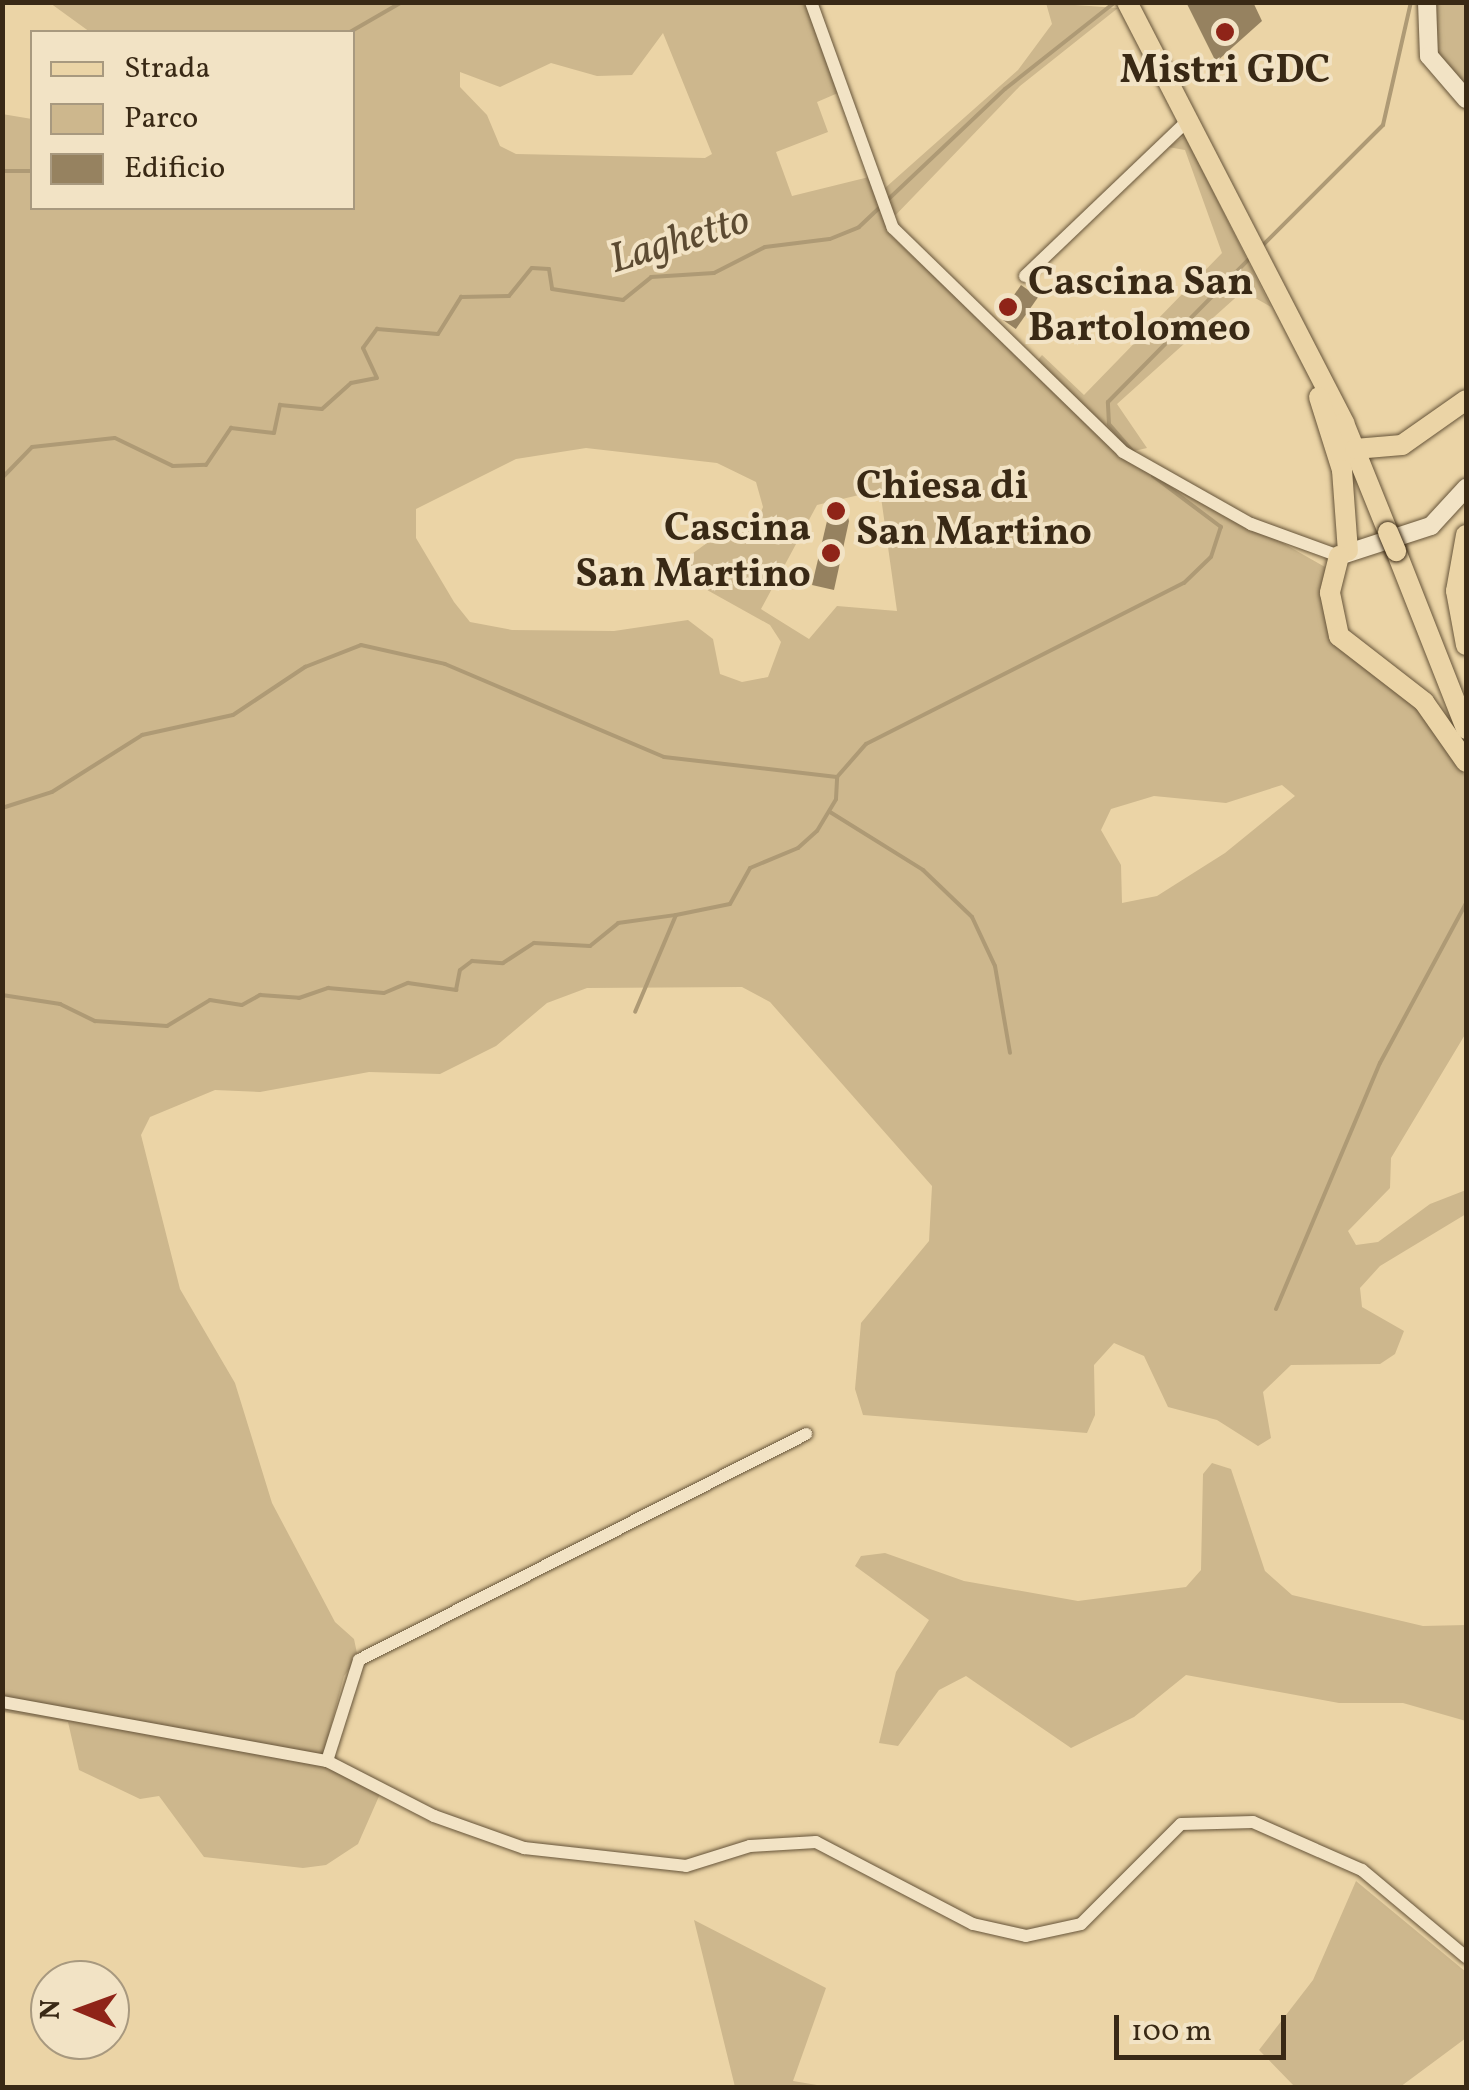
<!DOCTYPE html>
<style>
body{margin:0}
#map{position:relative;width:1469px;height:2090px;overflow:hidden;background:#ebd4a6;font-family:Vollkorn,serif}
div>[style]{position:absolute}
.green>*{inset:0;background:#cdb78d}
.stream>*{height:4px;margin:-2px;padding:0 2px;transform-origin:2px;border-radius:2px;background:#ae9a75}
.building>*{inset:0;background:#968260;transform-origin:0 0}
.roads{filter:drop-shadow(0 0 2px #665439) drop-shadow(0 0 2px #665439)}
.street>*{height:12px;margin:-6px;padding:0 6px;transform-origin:6px;border-radius:6px;background:#f2e3c5}
.secondary>*{height:18px;margin:-9px;padding:0 9px;transform-origin:9px;border-radius:9px;background:#f2e3c5}
.primary>*{height:20px;margin:-10px;padding:0 10px;transform-origin:10px;border-radius:10px;background:#ebd4a6}
.bridges{filter:drop-shadow(0 0 2px #392915) drop-shadow(0 0 2px #392915)}
.primary-bridge>*{height:20px;margin:-10px;padding:0 10px;transform-origin:10px;border-radius:10px;background:#ebd4a6}
.dots>*{width:28px;height:28px;translate:-50% -50%;box-sizing:border-box;border:5px solid #f2e3c5;border-radius:50%}
span{translate:-50% -50%;white-space:nowrap;text-align:center;line-height:1.15;-webkit-text-stroke:8px #f2e3c5;paint-order:stroke}
.poi-label{font-size:40px;color:#392915;font-weight:700}
.left{translate:0 -50%;text-align:left}
.right{translate:-100% -50%;text-align:right}
.water-label{font-size:42px;color:#5c4b32;font-style:italic}
.frame{position:absolute;inset:0;border:5px solid #392915;pointer-events:none}
.legend{position:absolute;left:30px;top:30px;width:325px;height:180px;box-sizing:border-box;background:#f2e3c5;border:2px solid #a8997f;margin:0;padding:12px 18px;list-style:none;font-size:30px;color:#392915}
.legend li{display:flex;align-items:center;gap:20px;height:50px}
.legend b{width:50px;border:2px solid #a8997f}
.north{position:absolute;left:30px;top:1960px;width:100px;height:100px;box-sizing:border-box;background:#f2e3c5;border:2px solid #a8997f;border-radius:50%;rotate:271deg;font-size:28px;font-weight:700;line-height:40px;text-align:center;color:#392915}
.north::after{content:'';display:block;margin:auto;width:35px;height:45px;background:#8f2418;clip-path:polygon(50% 0,100% 100%,50% 72%,0 100%)}
.scale{position:absolute;left:1114px;top:2015px;width:172px;height:45px;box-sizing:border-box;border:5px solid #392915;border-top:0;padding-left:12px;font-size:30px;line-height:35px;white-space:nowrap;color:#392915;-webkit-text-stroke:8px #f2e3c5;paint-order:stroke}
</style>
<div id="map">
<div class="green">
<i style="clip-path:polygon(evenodd,50px 3px,811px 3px,845px 90px,817px 102px,828px 132px,776px 152px,792px 196px,869px 177px,890px 235px,990px 329px,1034px 365px,1042px 355px,1084px 395px,1222px 253px,1185px 150px,1168px 147px,1185px 136px,1271px 307px,1243px 291px,1117px 404px,1147px 448px,1125px 453px,1325px 567px,1327px 619px,1430px 718px,1466px 778px,1466px 1033px,1391px 1158px,1390px 1188px,1348px 1231px,1356px 1245px,1378px 1242px,1430px 1204px,1466px 1190px,1466px 1214px,1380px 1266px,1360px 1288px,1362px 1307px,1404px 1331px,1395px 1354px,1380px 1364px,1291px 1365px,1263px 1392px,1271px 1438px,1258px 1446px,1217px 1420px,1168px 1407px,1144px 1356px,1114px 1343px,1094px 1365px,1095px 1415px,1087px 1433px,863px 1415px,855px 1389px,861px 1323px,929px 1241px,932px 1186px,770px 1002px,742px 987px,587px 988px,547px 1003px,496px 1046px,440px 1074px,369px 1072px,260px 1092px,215px 1090px,150px 1117px,141px 1135px,180px 1289px,235px 1383px,272px 1503px,335px 1622px,354px 1639px,358px 1658px,344px 1676px,321px 1764px,380px 1794px,358px 1844px,326px 1865px,303px 1868px,204px 1857px,159px 1796px,140px 1799px,79px 1770px,68px 1722px,3px 1712px,2px 114px,32px 119px,32px 208px,352px 208px,352px 32px,90px 32px,50px 3px,663px 33px,712px 154px,705px 158px,516px 154px,500px 146px,487px 115px,460px 87px,460px 72px,500px 87px,551px 63px,597px 76px,632px 75px,663px 33px,50px 3px,586px 448px,717px 463px,756px 482px,763px 507px,755px 527px,707px 543px,689px 556px,682px 576px,770px 625px,781px 642px,768px 677px,742px 682px,720px 674px,713px 639px,688px 620px,614px 631px,512px 630px,470px 622px,454px 602px,416px 538px,416px 509px,516px 459px,586px 448px,50px 3px,880px 490px,897px 611px,837px 606px,809px 639px,761px 609px,817px 505px,880px 490px,50px 3px,1282px 785px,1295px 796px,1225px 853px,1157px 896px,1122px 903px,1121px 865px,1101px 830px,1111px 809px,1154px 796px,1226px 803px,1282px 785px)"></i>
<i style="clip-path:polygon(1046px 3px,1118px 8px,1020px 86px,888px 223px,885px 188px,1018px 70px,1052px 24px)"></i>
<i style="clip-path:polygon(1437px 3px,1466px 3px,1466px 86px,1436px 51px)"></i>
<i style="clip-path:polygon(1212px 1463px,1231px 1469px,1265px 1571px,1292px 1595px,1423px 1626px,1466px 1625px,1466px 1721px,1403px 1703px,1339px 1703px,1186px 1675px,1134px 1717px,1071px 1748px,966px 1676px,939px 1690px,898px 1746px,879px 1743px,896px 1672px,929px 1620px,855px 1566px,861px 1556px,885px 1553px,964px 1581px,1078px 1601px,1186px 1587px,1201px 1570px,1203px 1474px)"></i>
<i style="clip-path:polygon(1356px 1881px,1466px 1972px,1466px 2038px,1400px 2087px,1295px 2087px,1259px 2050px,1313px 1980px)"></i>
<i style="clip-path:polygon(694px 1920px,826px 1988px,793px 2081px,829px 2087px,735px 2087px)"></i>
</div>
<div class="stream">
<i style="left:350px;top:32px;width:60px;rotate:-30deg"></i>
<i style="left:2px;top:171px;width:30px"></i>
<i style="left:1260px;top:248px;width:174px;rotate:-45deg"></i>
<i style="left:1383px;top:125px;width:126px;rotate:-77.2deg"></i>
<i style="left:1135px;top:454px;width:40px;rotate:-131deg"></i>
<i style="left:1109px;top:424px;width:22px;rotate:-93deg"></i>
<i style="left:1108px;top:402px;width:202px;rotate:-45.4deg"></i>
<i style="left:2px;top:478px;width:43px;rotate:-45.9deg"></i>
<i style="left:32px;top:447px;width:83px;rotate:-6.2deg"></i>
<i style="left:115px;top:438px;width:64px;rotate:25.8deg"></i>
<i style="left:173px;top:466px;width:33px;rotate:-2deg"></i>
<i style="left:206px;top:465px;width:45px;rotate:-56deg"></i>
<i style="left:231px;top:428px;width:43px;rotate:6.6deg"></i>
<i style="left:274px;top:433px;width:29px;rotate:-78deg"></i>
<i style="left:280px;top:405px;width:42px;rotate:5.4deg"></i>
<i style="left:322px;top:409px;width:39px;rotate:-42deg"></i>
<i style="left:351px;top:383px;width:26px;rotate:-11deg"></i>
<i style="left:377px;top:378px;width:33px;rotate:-115deg"></i>
<i style="left:363px;top:348px;width:24px;rotate:-54deg"></i>
<i style="left:377px;top:329px;width:61px;rotate:4.7deg"></i>
<i style="left:438px;top:334px;width:44px;rotate:-58.1deg"></i>
<i style="left:461px;top:297px;width:48px;rotate:-1.2deg"></i>
<i style="left:509px;top:296px;width:36px;rotate:-51deg"></i>
<i style="left:532px;top:268px;width:17px;rotate:3deg"></i>
<i style="left:549px;top:269px;width:20px;rotate:81deg"></i>
<i style="left:552px;top:289px;width:72px;rotate:8.8deg"></i>
<i style="left:623px;top:300px;width:36px;rotate:-39deg"></i>
<i style="left:651px;top:277px;width:63px;rotate:-3.6deg"></i>
<i style="left:714px;top:273px;width:57px;rotate:-27deg"></i>
<i style="left:765px;top:247px;width:65px;rotate:-7deg"></i>
<i style="left:830px;top:239px;width:31px;rotate:-22deg"></i>
<i style="left:859px;top:227px;width:201px;rotate:-43.4deg"></i>
<i style="left:1005px;top:89px;width:140px;rotate:-38.3deg"></i>
<i style="left:2px;top:808px;width:52px;rotate:-17.7deg"></i>
<i style="left:52px;top:792px;width:107px;rotate:-32.3deg"></i>
<i style="left:142px;top:735px;width:93px;rotate:-12.4deg"></i>
<i style="left:233px;top:715px;width:87px;rotate:-33.7deg"></i>
<i style="left:305px;top:667px;width:60px;rotate:-21.4deg"></i>
<i style="left:361px;top:645px;width:86px;rotate:12.7deg"></i>
<i style="left:445px;top:664px;width:238px;rotate:23deg"></i>
<i style="left:664px;top:757px;width:174px;rotate:6.6deg"></i>
<i style="left:830px;top:812px;width:110px;rotate:31.9deg"></i>
<i style="left:923px;top:870px;width:68px;rotate:43.8deg"></i>
<i style="left:972px;top:917px;width:54px;rotate:64.9deg"></i>
<i style="left:995px;top:966px;width:88px;rotate:80.2deg"></i>
<i style="left:676px;top:915px;width:55px;rotate:-11.5deg"></i>
<i style="left:730px;top:904px;width:41px;rotate:-60.9deg"></i>
<i style="left:750px;top:868px;width:52px;rotate:-22.6deg"></i>
<i style="left:798px;top:848px;width:25px;rotate:-42deg"></i>
<i style="left:817px;top:831px;width:37px;rotate:-59deg"></i>
<i style="left:836px;top:799px;width:22px;rotate:-87deg"></i>
<i style="left:837px;top:777px;width:44px;rotate:-48.7deg"></i>
<i style="left:866px;top:744px;width:356px;rotate:-26.9deg"></i>
<i style="left:1184px;top:583px;width:37px;rotate:-44deg"></i>
<i style="left:1211px;top:557px;width:32px;rotate:-72deg"></i>
<i style="left:1221px;top:527px;width:85px;rotate:-143.1deg"></i>
<i style="left:2px;top:995px;width:59px;rotate:8.8deg"></i>
<i style="left:60px;top:1004px;width:39px;rotate:26deg"></i>
<i style="left:95px;top:1021px;width:72px;rotate:4deg"></i>
<i style="left:167px;top:1026px;width:50px;rotate:-31.2deg"></i>
<i style="left:210px;top:1000px;width:32px;rotate:9deg"></i>
<i style="left:242px;top:1005px;width:21px;rotate:-29deg"></i>
<i style="left:260px;top:995px;width:39px;rotate:4deg"></i>
<i style="left:299px;top:998px;width:31px;rotate:-19deg"></i>
<i style="left:328px;top:988px;width:56px;rotate:5.1deg"></i>
<i style="left:384px;top:993px;width:26px;rotate:-23deg"></i>
<i style="left:408px;top:983px;width:49px;rotate:8.3deg"></i>
<i style="left:456px;top:990px;width:20px;rotate:-79deg"></i>
<i style="left:460px;top:970px;width:15px;rotate:-37deg"></i>
<i style="left:472px;top:961px;width:31px;rotate:4deg"></i>
<i style="left:503px;top:963px;width:37px;rotate:-33deg"></i>
<i style="left:534px;top:943px;width:56px;rotate:3.1deg"></i>
<i style="left:590px;top:946px;width:36px;rotate:-39deg"></i>
<i style="left:618px;top:923px;width:59px;rotate:-7.9deg"></i>
<i style="left:676px;top:915px;width:105px;rotate:112.9deg"></i>
<i style="left:1276px;top:1309px;width:267px;rotate:-67.1deg"></i>
<i style="left:1380px;top:1063px;width:182px;rotate:-61.7deg"></i>
</div>
<div class="building">
<i style="clip-path:polygon(1186px 2px,1253px 2px,1262px 21px,1216px 62px)"></i>
<i style="left:1021px;top:285px;width:21px;height:39px;rotate:35deg"></i>
<i style="clip-path:polygon(844px 503px,849px 521px,834px 590px,812px 585px,831px 504px)"></i>
</div>
<div class="roads">
<div class="street">
<i style="left:811px;top:2px;width:240px;rotate:70.1deg"></i>
<i style="left:893px;top:228px;width:321px;rotate:44.2deg"></i>
<i style="left:1123px;top:452px;width:147px;rotate:29.4deg"></i>
<i style="left:1251px;top:524px;width:94px;rotate:20deg"></i>
<i style="left:1025px;top:276px;width:226px;rotate:-43.7deg"></i>
<i style="left:2px;top:1702px;width:330px;rotate:10.3deg"></i>
<i style="left:327px;top:1761px;width:120px;rotate:27.2deg"></i>
<i style="left:434px;top:1816px;width:96px;rotate:19.6deg"></i>
<i style="left:524px;top:1848px;width:163px;rotate:6.3deg"></i>
<i style="left:686px;top:1866px;width:67px;rotate:-17.4deg"></i>
<i style="left:750px;top:1846px;width:66px;rotate:-3.5deg"></i>
<i style="left:816px;top:1842px;width:177px;rotate:27.6deg"></i>
<i style="left:973px;top:1924px;width:54px;rotate:12.8deg"></i>
<i style="left:1026px;top:1936px;width:56px;rotate:-12.3deg"></i>
<i style="left:1081px;top:1924px;width:141px;rotate:-45deg"></i>
<i style="left:1181px;top:1824px;width:72px;rotate:-1.6deg"></i>
<i style="left:1253px;top:1822px;width:119px;rotate:23.8deg"></i>
<i style="left:1362px;top:1870px;width:136px;rotate:39.9deg"></i>
<i style="left:327px;top:1761px;width:106px;rotate:-72.4deg"></i>
<i style="left:359px;top:1660px;width:501px;rotate:-26.82deg"></i>
</div>
<div class="secondary">
<i style="left:1427px;top:2px;width:54px;rotate:87.9deg"></i>
<i style="left:1429px;top:56px;width:57px;rotate:49.3deg"></i>
<i style="left:1339px;top:556px;width:97px;rotate:-18.1deg"></i>
<i style="left:1431px;top:526px;width:52px;rotate:-47.4deg"></i>
</div>
<div class="primary">
<i style="left:1127px;top:2px;width:474px;rotate:62.7deg"></i>
<i style="left:1344px;top:423px;width:118px;rotate:68deg"></i>
<i style="left:1319px;top:397px;width:77px;rotate:72.5deg"></i>
<i style="left:1342px;top:470px;width:81px;rotate:85.8deg"></i>
<i style="left:1355px;top:449px;width:47px;rotate:-4.9deg"></i>
<i style="left:1402px;top:445px;width:78px;rotate:-35.1deg"></i>
<i style="left:1466px;top:535px;width:57px;rotate:100.1deg"></i>
<i style="left:1456px;top:591px;width:55px;rotate:79.5deg"></i>
<i style="left:1396px;top:551px;width:191px;rotate:68.5deg"></i>
<i style="left:1339px;top:556px;width:38px;rotate:104deg"></i>
<i style="left:1330px;top:593px;width:44px;rotate:78.2deg"></i>
<i style="left:1339px;top:636px;width:108px;rotate:37.8deg"></i>
<i style="left:1424px;top:702px;width:73px;rotate:55deg"></i>
</div>
</div>
<div class="bridges">
<div class="primary-bridge">
<i style="left:1388px;top:532px;width:21px;rotate:67deg"></i>
</div>
</div>
<div class="dots">
<i style="left:1225px;top:32px;background:#8f2418"></i>
<i style="left:1008px;top:307px;background:#8f2418"></i>
<i style="left:836px;top:511px;background:#8f2418"></i>
<i style="left:831px;top:553px;background:#8f2418"></i>
</div>
<div class="poi-label">
<span style="left:1225px;top:72px">Mistri GDC</span>
<span class="left" style="left:1028px;top:307px">Cascina San<br>Bartolomeo</span>
<span class="left" style="left:856px;top:511px">Chiesa di<br>San Martino</span>
<span class="right" style="left:811px;top:553px">Cascina<br>San Martino</span>
</div>
<div class="water-label">
<span style="left:680px;top:242px;rotate:-17deg">Laghetto</span>
</div>
<div class="frame"></div>
<ul class="legend">
<li><b style="height:12px;background:#ebd4a6"></b>Strada</li>
<li><b style="height:28px;background:#cdb78d"></b>Parco</li>
<li><b style="height:28px;background:#968260"></b>Edificio</li>
</ul>
<div class="north">N</div>
<div class="scale">100 m</div>
</div>
